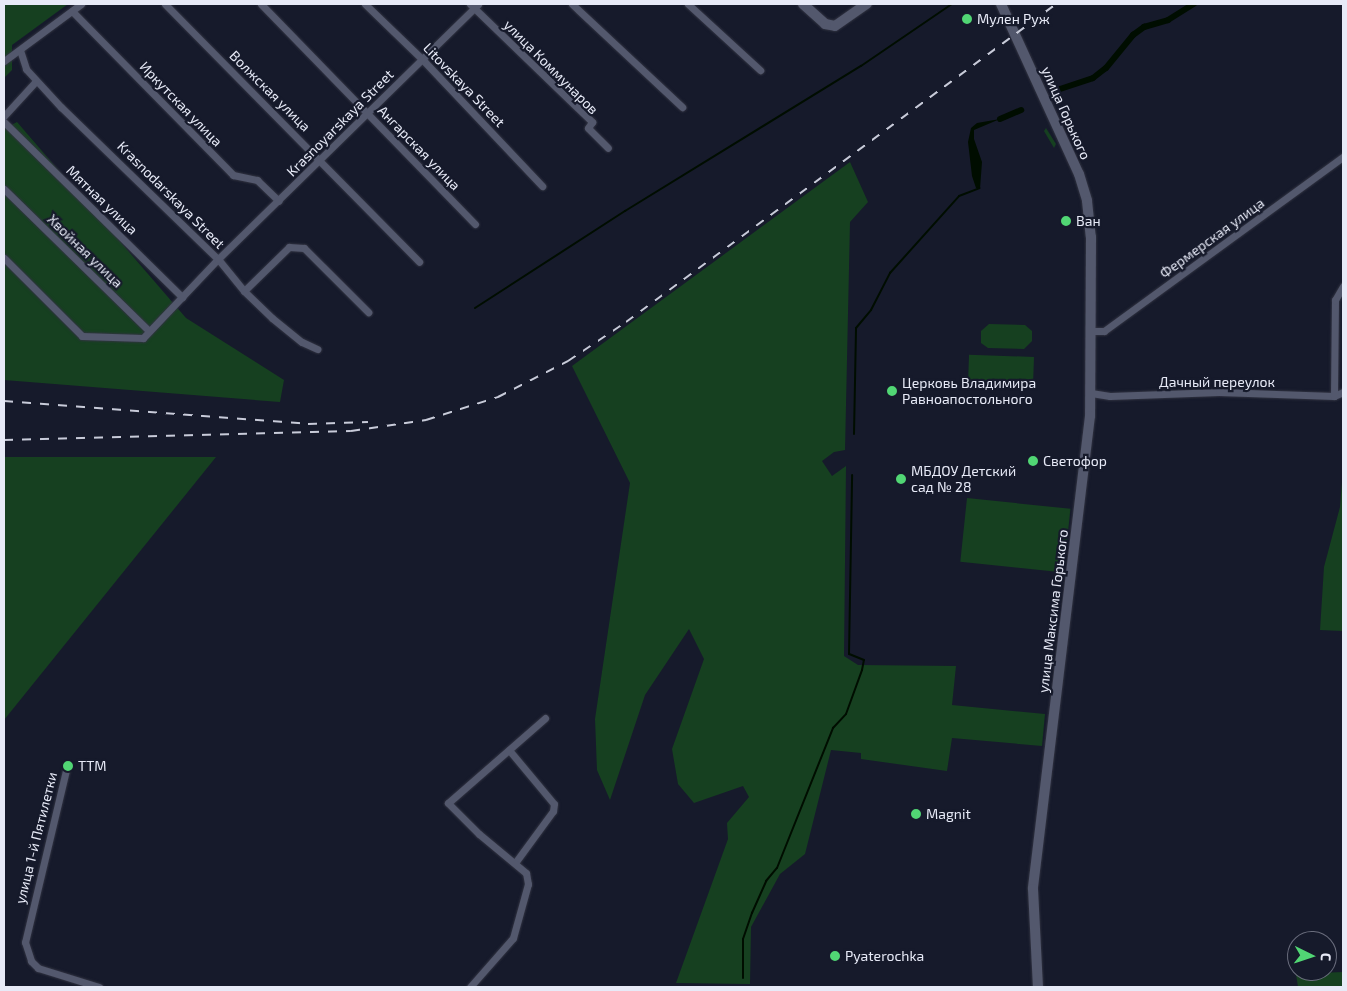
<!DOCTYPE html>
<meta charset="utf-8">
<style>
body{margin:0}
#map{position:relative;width:1347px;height:991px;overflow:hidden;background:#161a2b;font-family:"Exo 2",sans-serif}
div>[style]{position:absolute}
.green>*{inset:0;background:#164020;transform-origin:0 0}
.water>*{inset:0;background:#000d00}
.stream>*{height:2px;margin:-1px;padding:0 1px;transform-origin:1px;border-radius:1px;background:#000d00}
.canal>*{height:6px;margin:-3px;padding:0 3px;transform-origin:3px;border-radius:3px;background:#000d00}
.roads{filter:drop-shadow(0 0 1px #313341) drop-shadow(0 0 1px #313341)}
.minor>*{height:7px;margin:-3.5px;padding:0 3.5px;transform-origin:3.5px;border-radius:3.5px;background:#53586d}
.secondary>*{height:10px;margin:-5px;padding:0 5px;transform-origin:5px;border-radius:5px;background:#53586d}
.rail>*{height:2px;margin-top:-1px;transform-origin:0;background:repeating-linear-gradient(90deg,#c8cbd9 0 9px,transparent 0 18px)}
.dots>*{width:14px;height:14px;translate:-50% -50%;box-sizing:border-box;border:2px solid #161a2b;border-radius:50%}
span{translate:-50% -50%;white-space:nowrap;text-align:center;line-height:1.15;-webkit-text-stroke:4.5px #161a2b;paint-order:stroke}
.poi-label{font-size:14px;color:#e7eaf7}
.left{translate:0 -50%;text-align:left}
.street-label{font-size:14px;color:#e7eaf7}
.frame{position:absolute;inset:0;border:5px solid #e7eaf7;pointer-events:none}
.north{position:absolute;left:1287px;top:931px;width:50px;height:50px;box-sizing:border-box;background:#161a2b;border:1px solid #6a6d7d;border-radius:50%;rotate:94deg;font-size:14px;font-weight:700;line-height:20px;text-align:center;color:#e7eaf7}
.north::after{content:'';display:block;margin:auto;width:18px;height:22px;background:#51d674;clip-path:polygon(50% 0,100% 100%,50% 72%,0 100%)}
</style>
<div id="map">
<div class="green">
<i style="clip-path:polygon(4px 4px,68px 4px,12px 45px,12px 70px,4px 78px)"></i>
<i style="clip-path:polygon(17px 122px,186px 318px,284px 380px,280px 402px,4px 380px,4px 129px)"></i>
<i style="clip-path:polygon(1046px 128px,1056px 144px,1054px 148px,1044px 131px)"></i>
<i style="clip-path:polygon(850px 162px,868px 202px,850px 222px,845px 450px,834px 452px,822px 461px,832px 476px,846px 466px,844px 656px,858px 665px,956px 666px,952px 705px,1045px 714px,1042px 746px,952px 738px,947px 771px,861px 759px,861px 753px,831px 750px,805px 854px,780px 874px,751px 927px,750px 984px,676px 983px,728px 839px,727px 823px,749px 797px,743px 786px,694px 803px,678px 784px,672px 749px,704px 659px,689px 629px,645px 695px,610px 800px,597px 770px,595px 719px,630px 483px,572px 366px)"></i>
<i style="clip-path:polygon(989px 324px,1025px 325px,1032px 331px,1032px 341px,1024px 349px,988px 348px,981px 343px,981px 331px)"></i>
<i style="left:1034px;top:357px;width:28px;height:65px;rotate:92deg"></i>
<i style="clip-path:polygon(4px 457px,216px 457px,4px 720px)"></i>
<i style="clip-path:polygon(1342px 482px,1343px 631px,1320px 630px,1324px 567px,1340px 507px)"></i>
<i style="left:967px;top:498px;width:104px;height:64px;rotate:6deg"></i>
<i style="clip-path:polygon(1343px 972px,1343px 987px,1298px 987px,1296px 974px)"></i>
</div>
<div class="water">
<i style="clip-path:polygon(1000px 119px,974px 130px,974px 139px,982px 162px,980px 189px,976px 188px,972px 176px,968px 142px,971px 128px,977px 123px)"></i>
</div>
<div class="stream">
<i style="left:475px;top:308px;width:179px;rotate:-32.9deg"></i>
<i style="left:625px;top:211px;width:277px;rotate:-31.6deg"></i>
<i style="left:861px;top:66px;width:110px;rotate:-34.3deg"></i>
<i style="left:854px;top:434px;width:106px;rotate:-88.9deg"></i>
<i style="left:856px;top:328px;width:23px;rotate:-50deg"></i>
<i style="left:871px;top:310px;width:42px;rotate:-62.8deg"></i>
<i style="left:890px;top:273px;width:103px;rotate:-48.1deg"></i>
<i style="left:959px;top:196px;width:22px;rotate:-21deg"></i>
<i style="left:743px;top:978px;width:39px;rotate:-90deg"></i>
<i style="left:743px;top:939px;width:28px;rotate:-71deg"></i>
<i style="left:752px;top:913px;width:35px;rotate:-66deg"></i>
<i style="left:766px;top:881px;width:17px;rotate:-50deg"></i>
<i style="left:777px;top:868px;width:151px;rotate:-68.2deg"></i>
<i style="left:833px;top:728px;width:19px;rotate:-47deg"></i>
<i style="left:846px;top:714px;width:47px;rotate:-70deg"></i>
<i style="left:862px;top:670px;width:10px;rotate:-79deg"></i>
<i style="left:864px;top:660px;width:16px;rotate:-158deg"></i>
<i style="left:849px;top:654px;width:179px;rotate:-89deg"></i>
</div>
<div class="canal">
<i style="left:1054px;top:91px;width:41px;rotate:-18.4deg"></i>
<i style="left:1093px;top:78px;width:16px;rotate:-38deg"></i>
<i style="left:1106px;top:68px;width:43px;rotate:-50.7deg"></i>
<i style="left:1133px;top:35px;width:14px;rotate:-36deg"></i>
<i style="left:1144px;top:27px;width:25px;rotate:-16deg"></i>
<i style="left:1168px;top:20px;width:31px;rotate:-32deg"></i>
<i style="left:1000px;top:119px;width:23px;rotate:-23deg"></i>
</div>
<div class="roads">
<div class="minor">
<i style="left:165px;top:4px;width:362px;rotate:45.4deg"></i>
<i style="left:261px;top:4px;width:307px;rotate:45.8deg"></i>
<i style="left:365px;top:4px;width:79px;rotate:44deg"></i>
<i style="left:422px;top:59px;width:175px;rotate:46.6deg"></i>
<i style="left:470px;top:4px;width:170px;rotate:44deg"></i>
<i style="left:592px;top:122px;width:7px;rotate:124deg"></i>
<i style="left:588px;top:128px;width:28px;rotate:45deg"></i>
<i style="left:572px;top:4px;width:151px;rotate:43.1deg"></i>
<i style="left:688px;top:4px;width:98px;rotate:42.5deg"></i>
<i style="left:72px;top:11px;width:230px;rotate:45.5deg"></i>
<i style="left:233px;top:175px;width:25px;rotate:12deg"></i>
<i style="left:257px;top:180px;width:30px;rotate:44deg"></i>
<i style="left:20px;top:50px;width:20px;rotate:72deg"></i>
<i style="left:26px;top:69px;width:52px;rotate:47.4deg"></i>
<i style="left:61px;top:107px;width:219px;rotate:44.1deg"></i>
<i style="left:218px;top:259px;width:41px;rotate:50.9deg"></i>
<i style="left:244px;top:291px;width:39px;rotate:44deg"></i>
<i style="left:272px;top:318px;width:38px;rotate:39deg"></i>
<i style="left:302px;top:342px;width:17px;rotate:25deg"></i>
<i style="left:4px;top:61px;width:96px;rotate:-36.5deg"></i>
<i style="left:4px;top:116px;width:47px;rotate:-47.6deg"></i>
<i style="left:4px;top:122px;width:250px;rotate:44.5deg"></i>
<i style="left:4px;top:189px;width:203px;rotate:44.4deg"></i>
<i style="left:4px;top:258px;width:110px;rotate:45deg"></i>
<i style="left:82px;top:336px;width:61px;rotate:1.9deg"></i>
<i style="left:143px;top:338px;width:109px;rotate:-46.5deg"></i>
<i style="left:218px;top:259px;width:364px;rotate:-44.4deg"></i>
<i style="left:244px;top:291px;width:63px;rotate:-44.4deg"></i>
<i style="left:289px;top:247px;width:15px;rotate:4deg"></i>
<i style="left:304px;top:248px;width:91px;rotate:45deg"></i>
<i style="left:1091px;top:331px;width:13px"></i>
<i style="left:1104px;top:331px;width:296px;rotate:-36.1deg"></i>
<i style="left:1091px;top:393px;width:19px;rotate:9deg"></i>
<i style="left:1110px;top:396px;width:109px;rotate:-2.1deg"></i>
<i style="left:1219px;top:392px;width:115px;rotate:2deg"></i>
<i style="left:1334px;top:396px;width:10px;rotate:-24deg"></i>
<i style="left:1334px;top:396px;width:96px;rotate:-89.4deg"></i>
<i style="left:1335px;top:300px;width:16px;rotate:-60deg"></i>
<i style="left:509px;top:750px;width:70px;rotate:50.2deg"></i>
<i style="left:554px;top:804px;width:7px;rotate:98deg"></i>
<i style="left:553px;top:811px;width:64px;rotate:126.2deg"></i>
<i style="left:67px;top:766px;width:181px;rotate:103.4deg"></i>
<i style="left:25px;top:942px;width:20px;rotate:72deg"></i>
<i style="left:31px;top:961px;width:10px;rotate:45deg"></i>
<i style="left:38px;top:968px;width:64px;rotate:17.3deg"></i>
<i style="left:470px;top:987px;width:65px;rotate:-48.7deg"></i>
<i style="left:513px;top:938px;width:56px;rotate:-74.5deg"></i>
<i style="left:528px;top:884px;width:11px;rotate:-100deg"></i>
<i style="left:526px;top:873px;width:61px;rotate:-140.3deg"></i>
<i style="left:479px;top:834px;width:44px;rotate:-135deg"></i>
<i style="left:448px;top:803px;width:129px;rotate:-41.2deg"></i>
</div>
<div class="secondary">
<i style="left:803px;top:4px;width:30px;rotate:42deg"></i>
<i style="left:825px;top:24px;width:10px;rotate:11deg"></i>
<i style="left:835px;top:26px;width:39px;rotate:-35deg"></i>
<i style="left:1001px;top:4px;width:187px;rotate:65.4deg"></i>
<i style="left:1079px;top:174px;width:28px;rotate:73deg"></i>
<i style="left:1087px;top:201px;width:36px;rotate:84deg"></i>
<i style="left:1091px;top:237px;width:179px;rotate:90.3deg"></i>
<i style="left:1090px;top:416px;width:476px;rotate:96.9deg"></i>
<i style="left:1033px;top:889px;width:98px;rotate:87.1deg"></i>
</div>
</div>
<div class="rail">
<i style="left:4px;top:401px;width:305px;rotate:4.3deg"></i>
<i style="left:308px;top:424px;width:60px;rotate:-1.9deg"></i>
<i style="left:4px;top:440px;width:347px;rotate:-1.5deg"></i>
<i style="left:351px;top:431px;width:76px;rotate:-8.3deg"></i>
<i style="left:426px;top:420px;width:76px;rotate:-17.7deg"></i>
<i style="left:498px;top:397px;width:79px;rotate:-27.2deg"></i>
<i style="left:568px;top:361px;width:70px;rotate:-33.9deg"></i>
<i style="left:626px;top:322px;width:535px;rotate:-36.48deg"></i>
</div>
<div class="dots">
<i style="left:967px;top:19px;background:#51d674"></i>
<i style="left:1066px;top:221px;background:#51d674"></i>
<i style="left:892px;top:391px;background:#51d674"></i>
<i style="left:1033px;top:461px;background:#51d674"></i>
<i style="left:901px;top:479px;background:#51d674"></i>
<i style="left:68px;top:766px;background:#51d674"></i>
<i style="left:916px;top:814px;background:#51d674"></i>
<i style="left:835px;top:956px;background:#51d674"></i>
</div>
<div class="poi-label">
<span class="left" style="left:977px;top:19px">Мулен Руж</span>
<span class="left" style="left:1076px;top:221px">Ван</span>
<span class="left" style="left:902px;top:391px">Церковь Владимира<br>Равноапостольного</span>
<span class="left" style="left:1043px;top:461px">Светофор</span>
<span class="left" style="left:911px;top:479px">МБДОУ Детский<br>сад № 28</span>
<span class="left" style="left:78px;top:766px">ТТМ</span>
<span class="left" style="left:926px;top:814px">Magnit</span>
<span class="left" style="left:845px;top:956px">Pyaterochka</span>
</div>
<div class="street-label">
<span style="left:551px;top:67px;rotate:45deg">улица Коммунаров</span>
<span style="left:464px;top:85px;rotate:46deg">Litovskaya Street</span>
<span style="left:270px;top:91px;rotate:45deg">Волжская улица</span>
<span style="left:181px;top:104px;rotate:46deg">Иркутская улица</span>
<span style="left:1066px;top:113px;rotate:66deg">улица Горького</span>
<span style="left:340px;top:123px;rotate:-45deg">Krasnoyarskaya Street</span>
<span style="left:419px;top:148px;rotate:46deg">Ангарская улица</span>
<span style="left:171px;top:195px;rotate:45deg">Krasnodarskaya Street</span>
<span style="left:102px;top:200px;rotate:44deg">Мятная улица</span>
<span style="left:1212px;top:238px;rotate:-36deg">Фермерская улица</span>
<span style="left:85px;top:251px;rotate:44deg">Хвойная улица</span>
<span style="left:1217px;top:382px">Дачный переулок</span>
<span style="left:1053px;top:611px;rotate:-83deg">улица Максима Горького</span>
<span style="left:36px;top:838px;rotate:-76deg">улица 1-й Пятилетки</span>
</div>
<div class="frame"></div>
<div class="north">С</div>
</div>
